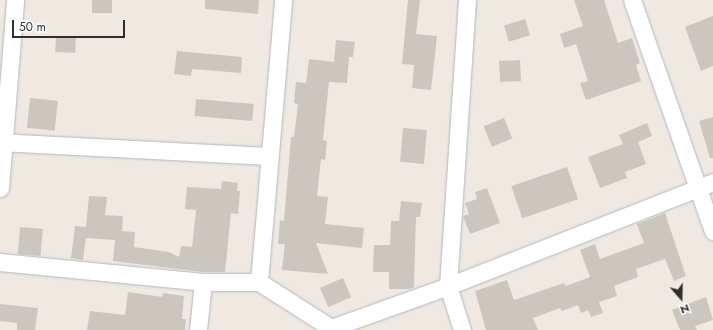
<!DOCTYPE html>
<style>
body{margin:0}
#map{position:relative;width:713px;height:330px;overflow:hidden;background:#efe9e1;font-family:Jost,sans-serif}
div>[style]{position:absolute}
.building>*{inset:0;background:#cbc7bf;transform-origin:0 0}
.roads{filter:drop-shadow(0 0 1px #b4b7c1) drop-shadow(0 0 1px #b4b7c1)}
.street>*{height:17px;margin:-8.5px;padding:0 8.5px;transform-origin:8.5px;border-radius:8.5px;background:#fff}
span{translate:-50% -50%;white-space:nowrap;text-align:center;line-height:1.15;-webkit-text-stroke:3px #fff;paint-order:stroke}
.north{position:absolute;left:661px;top:278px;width:40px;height:40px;-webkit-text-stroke:3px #fff;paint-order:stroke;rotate:160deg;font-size:11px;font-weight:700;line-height:16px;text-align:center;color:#2e2e2e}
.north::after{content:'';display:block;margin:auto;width:14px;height:18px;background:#2e2e2e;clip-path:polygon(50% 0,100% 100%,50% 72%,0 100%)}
.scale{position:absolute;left:12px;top:20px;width:113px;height:18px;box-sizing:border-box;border:2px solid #2e2e2e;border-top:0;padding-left:5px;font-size:12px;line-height:14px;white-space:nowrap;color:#2e2e2e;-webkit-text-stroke:3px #fff;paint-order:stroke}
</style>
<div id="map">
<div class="building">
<i style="left:92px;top:0;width:20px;height:13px"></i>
<i style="clip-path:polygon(205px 0,259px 0,258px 14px,205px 9px)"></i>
<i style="clip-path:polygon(408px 0,420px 0,416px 34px,437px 36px,431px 90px,412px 88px,414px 65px,402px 64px)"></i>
<i style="clip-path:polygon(574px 0,604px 0,618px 43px,632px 38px,640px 63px,636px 65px,641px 81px,586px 100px,580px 83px,588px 81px,576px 44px,564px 48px,560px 34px,583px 26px)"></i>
<i style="clip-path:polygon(713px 16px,713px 66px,701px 71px,685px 27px)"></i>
<i style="left:525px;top:19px;width:17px;height:22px;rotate:73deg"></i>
<i style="left:56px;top:37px;width:20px;height:15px;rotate:3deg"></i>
<i style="clip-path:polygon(336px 40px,355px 42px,353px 57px,349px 57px,347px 83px,329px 82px,323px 140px,327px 141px,325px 160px,321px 159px,317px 196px,328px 197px,325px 224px,364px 228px,362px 248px,316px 243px,328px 274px,282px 270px,285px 244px,278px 244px,280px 220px,284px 221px,291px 137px,294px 137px,298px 104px,294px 103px,296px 82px,306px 83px,309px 59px,334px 62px)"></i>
<i style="clip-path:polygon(177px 51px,242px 57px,241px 73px,192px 69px,191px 76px,174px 74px)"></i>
<i style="left:520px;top:60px;width:21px;height:21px;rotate:87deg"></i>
<i style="left:30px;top:98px;width:28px;height:30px;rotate:6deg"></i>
<i style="left:196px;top:99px;width:58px;height:17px;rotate:5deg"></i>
<i style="clip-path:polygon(713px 117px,713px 158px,710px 158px,699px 121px)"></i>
<i style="left:504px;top:118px;width:22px;height:22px;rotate:68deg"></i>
<i style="clip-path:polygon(647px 123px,652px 136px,638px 142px,646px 164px,625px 172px,627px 178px,600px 188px,588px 157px,623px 144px,619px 135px)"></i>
<i style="left:403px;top:128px;width:24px;height:34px;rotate:5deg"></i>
<i style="left:567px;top:167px;width:34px;height:59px;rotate:71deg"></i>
<i style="clip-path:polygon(222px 181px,238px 183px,237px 191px,240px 191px,238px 214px,231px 213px,225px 272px,203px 272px,113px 261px,115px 240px,86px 238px,83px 260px,71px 258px,75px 226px,86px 227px,89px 196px,107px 197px,105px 215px,123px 216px,122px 231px,135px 232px,134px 247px,169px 252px,179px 257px,181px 246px,192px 247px,196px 210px,185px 209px,187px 187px,221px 189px)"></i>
<i style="clip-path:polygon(487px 188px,500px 223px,470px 234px,463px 216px,469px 214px,465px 203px,477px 199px,475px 192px)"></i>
<i style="clip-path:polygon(401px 201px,422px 203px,420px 217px,416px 217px,414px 287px,410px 289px,389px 289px,389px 272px,373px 272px,374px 245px,390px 245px,391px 221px,399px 221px)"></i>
<i style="clip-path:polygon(665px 213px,686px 276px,674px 281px,665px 259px,636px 269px,638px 277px,614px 286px,617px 296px,599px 302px,603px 313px,591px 317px,588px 310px,581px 313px,578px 305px,562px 311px,560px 308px,533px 318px,538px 330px,486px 330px,475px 291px,507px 280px,514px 300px,564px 283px,566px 286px,590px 277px,580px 250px,595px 244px,600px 259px,644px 243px,637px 224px)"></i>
<i style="left:20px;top:227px;width:23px;height:27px;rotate:5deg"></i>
<i style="left:343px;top:278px;width:21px;height:25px;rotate:67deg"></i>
<i style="clip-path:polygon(128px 292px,162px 297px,163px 293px,184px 296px,182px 319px,186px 319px,185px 330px,87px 330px,90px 311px,125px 315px)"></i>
<i style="clip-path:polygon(706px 297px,713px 320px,695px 326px,697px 330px,680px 330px,672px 310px)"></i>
<i style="clip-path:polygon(0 304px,38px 308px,35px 330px,17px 330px,17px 323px,0 321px)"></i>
</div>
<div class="roads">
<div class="street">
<i style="left:632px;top:0;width:245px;rotate:70.7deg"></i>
<i style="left:0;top:142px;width:270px;rotate:3deg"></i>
<i style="left:0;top:188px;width:189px;rotate:-85.4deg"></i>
<i style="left:0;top:262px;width:204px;rotate:5.6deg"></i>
<i style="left:203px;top:282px;width:56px"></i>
<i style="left:259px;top:282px;width:89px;rotate:32.6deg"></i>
<i style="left:259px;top:282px;width:283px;rotate:-85.1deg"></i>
<i style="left:331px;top:328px;width:124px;rotate:-19.7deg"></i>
<i style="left:448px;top:286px;width:285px;rotate:-21.4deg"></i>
<i style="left:198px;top:330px;width:48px;rotate:-84.1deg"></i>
<i style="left:462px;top:330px;width:46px;rotate:-107.7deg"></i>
<i style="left:448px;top:286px;width:287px;rotate:-86.2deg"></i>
</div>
</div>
<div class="north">N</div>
<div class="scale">50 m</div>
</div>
